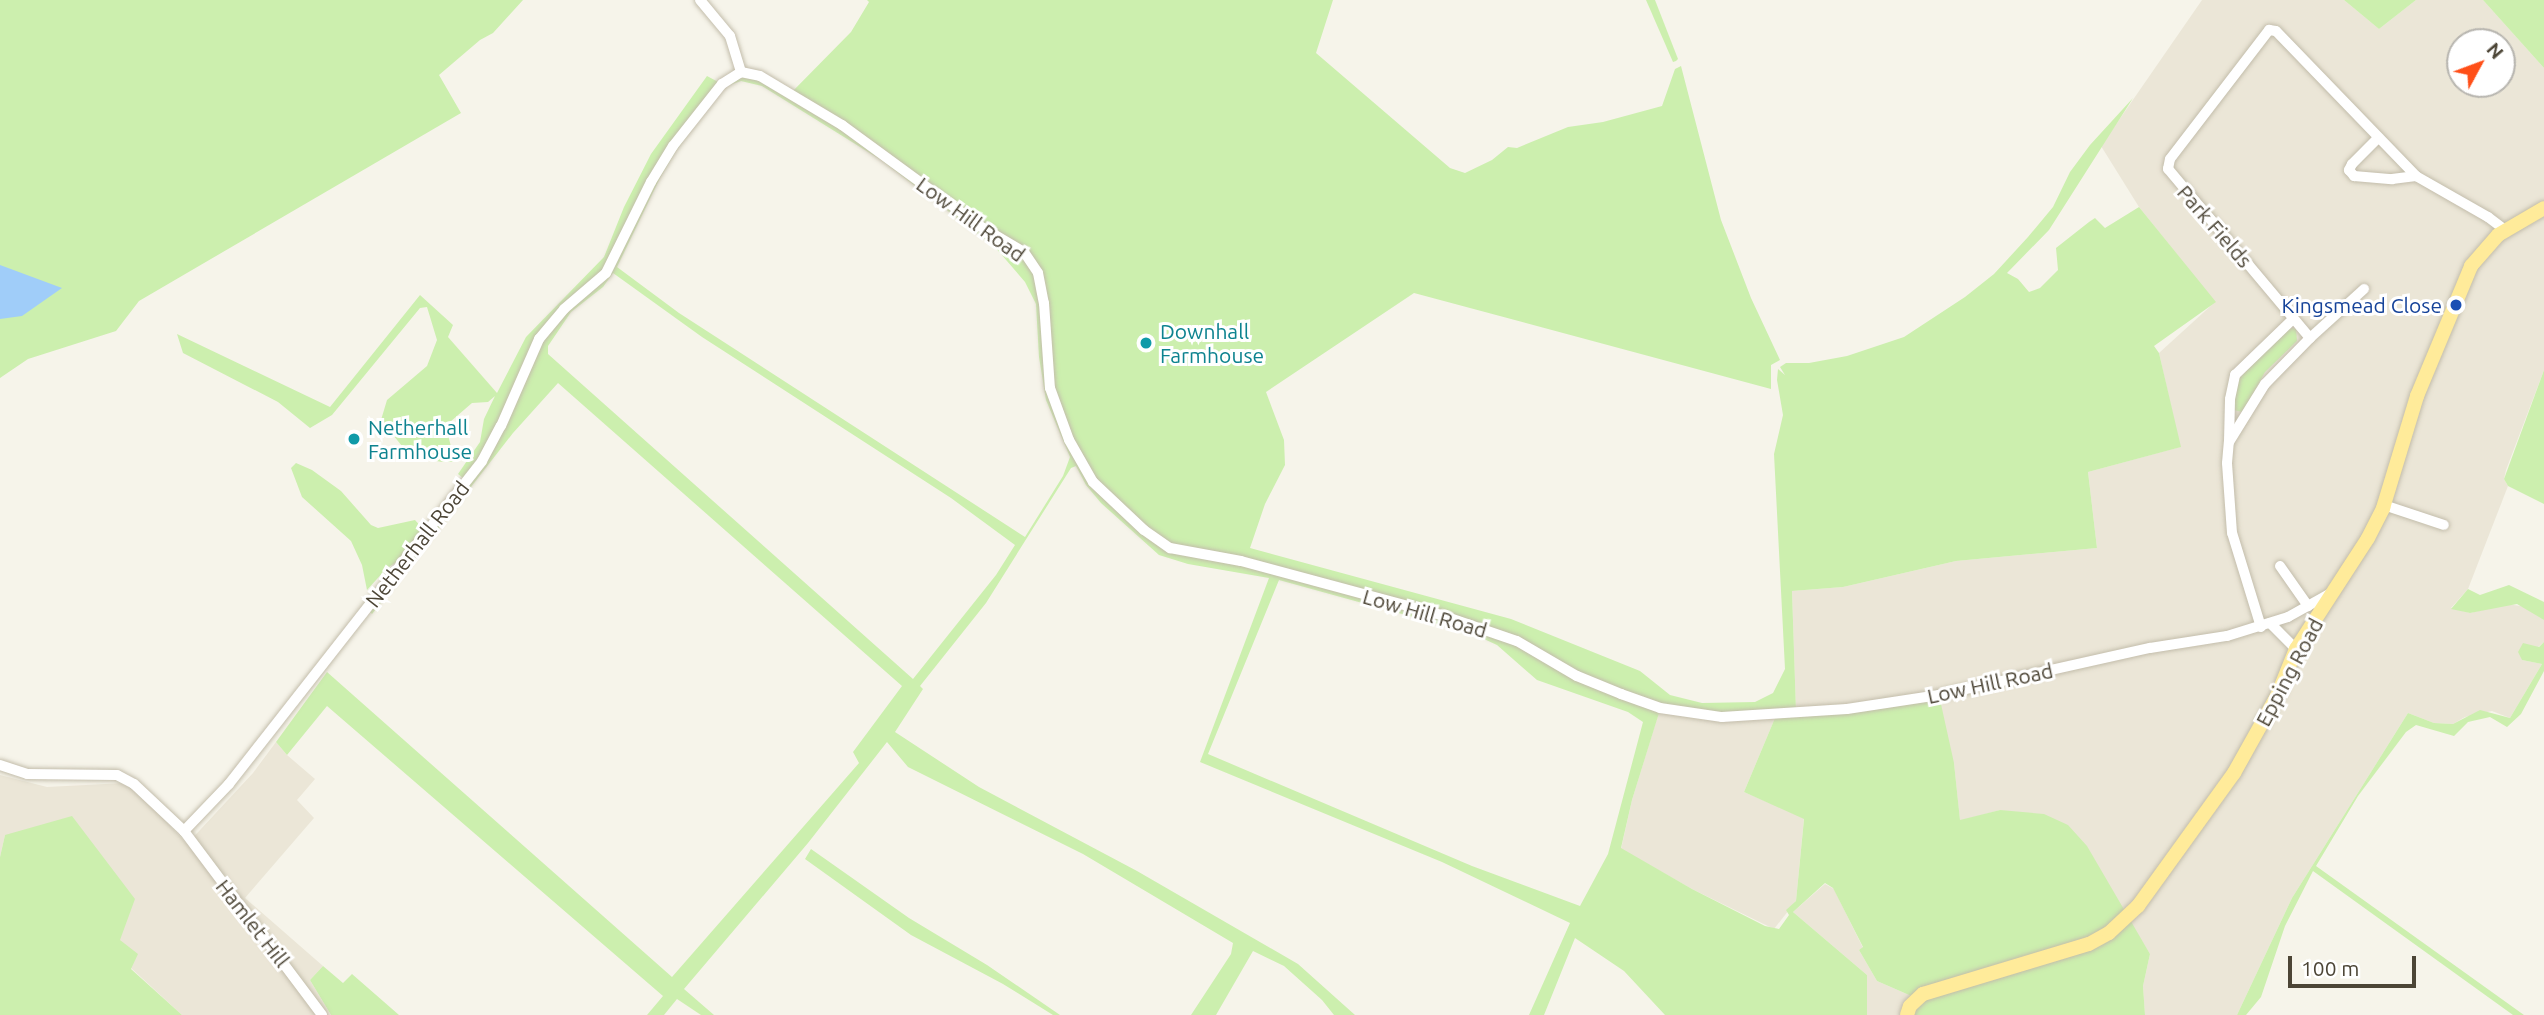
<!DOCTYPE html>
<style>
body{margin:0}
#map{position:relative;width:2544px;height:1015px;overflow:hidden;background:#f6f4ea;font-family:Ubuntu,sans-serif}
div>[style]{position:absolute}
.residential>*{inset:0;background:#ebe6d7}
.green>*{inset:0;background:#ccefae}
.water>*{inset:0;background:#a0cdf9}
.roads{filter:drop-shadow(0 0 2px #c3bdab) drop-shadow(0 0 2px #c3bdab)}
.minor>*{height:10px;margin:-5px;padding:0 5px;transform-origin:5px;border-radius:5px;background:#fff}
.major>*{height:14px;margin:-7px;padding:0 7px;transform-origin:7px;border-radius:7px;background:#ffeb9a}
.dots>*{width:19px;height:19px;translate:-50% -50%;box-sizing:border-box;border:4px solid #fff;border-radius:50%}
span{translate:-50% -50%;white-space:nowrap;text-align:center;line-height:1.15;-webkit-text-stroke:6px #fff;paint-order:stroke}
.street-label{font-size:21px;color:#4c4536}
.transit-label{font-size:21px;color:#164399}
.right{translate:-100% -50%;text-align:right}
.culture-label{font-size:21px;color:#0d838f}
.left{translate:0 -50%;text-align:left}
.north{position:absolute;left:2446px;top:28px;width:70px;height:70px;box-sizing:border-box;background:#fff;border:2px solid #b7b5af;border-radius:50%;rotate:49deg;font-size:19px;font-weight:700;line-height:28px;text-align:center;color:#4c4536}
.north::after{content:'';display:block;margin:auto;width:24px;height:32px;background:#ff4f18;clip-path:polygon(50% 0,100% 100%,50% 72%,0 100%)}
.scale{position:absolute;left:2288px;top:956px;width:128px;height:32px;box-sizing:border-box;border:4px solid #4c4536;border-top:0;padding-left:9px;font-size:21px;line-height:24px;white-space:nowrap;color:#4c4536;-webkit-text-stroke:5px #fff;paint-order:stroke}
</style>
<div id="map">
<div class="residential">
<i style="clip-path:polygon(evenodd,2202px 0,2344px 0,2379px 29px,2416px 0,2483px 0,2544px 68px,2544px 370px,2506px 470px,2504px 479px,2508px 486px,2468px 589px,2451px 608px,2470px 613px,2507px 604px,2527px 607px,2544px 620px,2544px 642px,2522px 660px,2542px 664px,2510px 718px,2492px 711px,2465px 717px,2453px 724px,2434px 723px,2408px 713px,2292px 898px,2237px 1015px,2145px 1015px,2143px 986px,2150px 954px,2107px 885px,2000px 810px,1960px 821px,1954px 763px,1796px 711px,1792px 591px,1843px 587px,1956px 561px,2097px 548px,2088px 472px,2180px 447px,2159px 353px,2215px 302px,2139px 207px,2101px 146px,2202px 0,2460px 42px,2502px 42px,2502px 84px,2460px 84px,2460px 42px)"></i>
<i style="clip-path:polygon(1659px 712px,1775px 718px,1744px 792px,1804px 818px,1796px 901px,1774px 929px,1692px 889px,1621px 849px,1632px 800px)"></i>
<i style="clip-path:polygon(276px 742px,287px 755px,315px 779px,297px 800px,314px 818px,245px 898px,323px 966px,310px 980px,331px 1015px,182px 1015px,131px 968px,120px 940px,5px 835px,0 857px,0 775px,47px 787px,125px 783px,150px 804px,187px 844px,253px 773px)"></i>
<i style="clip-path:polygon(1825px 884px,1834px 889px,1863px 948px,1859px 950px,1877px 981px,1916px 998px,1904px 1015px,1867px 1015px,1867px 975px,1793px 912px)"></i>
</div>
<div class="green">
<i style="clip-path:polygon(0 0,523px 0,493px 33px,480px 40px,439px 75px,461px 113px,139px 301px,116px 331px,28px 359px,0 378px)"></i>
<i style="clip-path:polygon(evenodd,867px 0,1333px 0,1316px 53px,1450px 168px,1465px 173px,1492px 160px,1508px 147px,1517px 148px,1568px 127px,1603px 122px,1662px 106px,1675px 69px,1681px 66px,1721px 220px,1751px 298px,1780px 360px,1771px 365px,1771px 389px,1414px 293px,1266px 392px,1284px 440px,1285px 465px,1265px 504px,1250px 548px,1511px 619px,1640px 671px,1670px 695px,1702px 703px,1755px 702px,1773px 693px,1785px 669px,1774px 454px,1783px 415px,1777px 380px,1778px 369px,1785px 375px,1780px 367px,1786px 363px,1809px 363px,1847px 356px,1904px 337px,1965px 297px,1994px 274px,2028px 237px,2053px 207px,2070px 172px,2090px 145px,2133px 98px,2049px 230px,2007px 273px,2018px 279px,2029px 292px,2040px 288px,2058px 270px,2056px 248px,2089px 222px,2095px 218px,2105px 228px,2139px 207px,2216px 302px,2154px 346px,2159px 353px,2181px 447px,2088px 472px,2097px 548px,1956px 561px,1843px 587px,1792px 591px,1796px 711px,1659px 713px,1632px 800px,1621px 848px,1692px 889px,1765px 926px,1779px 929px,1789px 915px,1786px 910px,1796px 901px,1804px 819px,1744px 792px,1775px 718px,1939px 695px,1954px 763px,1960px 820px,2000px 810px,2044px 814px,2068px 825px,2087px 846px,2150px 954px,2143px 986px,2145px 1015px,1902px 1015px,1916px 998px,1877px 981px,1859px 950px,1863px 947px,1833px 888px,1825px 883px,1793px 912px,1867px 975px,1867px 1015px,1665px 1015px,1624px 971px,1575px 938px,1544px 1015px,1529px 1015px,1570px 923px,1442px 862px,1200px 762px,1269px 578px,1188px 564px,1159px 555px,1101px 503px,1086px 485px,1076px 466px,1071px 468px,986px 603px,920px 686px,923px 689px,895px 732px,979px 787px,1137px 871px,1298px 964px,1355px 1015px,1334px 1015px,1322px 1000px,1284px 966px,1253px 951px,1216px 1015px,1191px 1015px,1231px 954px,1233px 943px,1083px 854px,908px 767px,887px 742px,808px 843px,684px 989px,714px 1015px,701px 1015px,677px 999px,664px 1015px,647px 1015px,663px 996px,327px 706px,287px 755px,276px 742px,327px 672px,672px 977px,859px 763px,853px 752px,902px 686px,558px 383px,513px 433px,372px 614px,363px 605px,398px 561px,386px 569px,367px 590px,362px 565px,351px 541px,302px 497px,291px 468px,296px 463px,312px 470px,341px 491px,371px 525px,378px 528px,415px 520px,423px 529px,463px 478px,458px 474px,480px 442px,484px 419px,495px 396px,488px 402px,472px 403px,450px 422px,448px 435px,455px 462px,442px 462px,410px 456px,381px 420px,387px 400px,427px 366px,437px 340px,427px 307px,420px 308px,332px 415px,310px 428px,278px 402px,183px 353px,177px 334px,330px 407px,420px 295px,453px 325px,448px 337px,497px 393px,526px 337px,604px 257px,624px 207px,651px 154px,707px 76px,722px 84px,741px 73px,760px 76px,788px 96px,851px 32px,869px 2px,867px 0,741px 81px,762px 86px,881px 160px,994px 246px,1025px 282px,1036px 304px,1039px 357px,1046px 400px,1070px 457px,1063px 476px,1025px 537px,679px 313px,617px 267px,660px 178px,676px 151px,724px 87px,741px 81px,867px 0,613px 273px,702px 337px,951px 498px,1015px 545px,996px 575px,913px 679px,548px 354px,548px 346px,571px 312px,603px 287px,613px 273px,867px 0,1279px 580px,1471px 633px,1497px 645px,1537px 680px,1628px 712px,1643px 722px,1608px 854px,1580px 906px,1472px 866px,1208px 754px,1279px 580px)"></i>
<i style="clip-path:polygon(1646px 0,1655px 0,1678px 59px,1676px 61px,1673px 62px)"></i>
<i style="clip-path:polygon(2344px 0,2416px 0,2379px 29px)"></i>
<i style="clip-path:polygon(2483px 0,2544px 0,2544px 68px)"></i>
<i style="clip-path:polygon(2288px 327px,2296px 329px,2297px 341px,2265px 372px,2243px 412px,2233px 410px,2232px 386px)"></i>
<i style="clip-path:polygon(2544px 370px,2544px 504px,2508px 486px,2504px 479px)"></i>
<i style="clip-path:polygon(2509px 585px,2544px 602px,2544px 620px,2517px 604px,2470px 613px,2451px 609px,2468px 589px,2480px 595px)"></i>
<i style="clip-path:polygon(2544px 642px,2544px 671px,2521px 714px,2507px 727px,2490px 717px,2468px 722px,2454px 736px,2416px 725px,2406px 732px,2358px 796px,2316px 866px,2524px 1015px,2513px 1015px,2313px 871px,2285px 926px,2261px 997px,2246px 1015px,2237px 1015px,2292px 898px,2408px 713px,2434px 723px,2453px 724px,2480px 710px,2510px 718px,2542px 664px,2522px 660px,2518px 652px,2523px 643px,2539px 647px)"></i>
<i style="clip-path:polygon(72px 816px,135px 899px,120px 940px,138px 954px,131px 969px,182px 1015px,0 1015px,0 857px,5px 835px)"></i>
<i style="clip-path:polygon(811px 849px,909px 918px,987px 965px,1060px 1015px,1053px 1015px,1003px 984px,911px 935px,805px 859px)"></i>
<i style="clip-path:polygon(323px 966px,343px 983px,352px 974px,399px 1015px,331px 1015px,310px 980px)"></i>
</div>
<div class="water">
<i style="clip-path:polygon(0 265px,62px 288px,22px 316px,0 319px)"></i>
</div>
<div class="roads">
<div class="minor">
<i style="left:700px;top:0;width:47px;rotate:50.2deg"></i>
<i style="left:730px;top:36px;width:38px;rotate:73deg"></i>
<i style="left:741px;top:72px;width:19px;rotate:12deg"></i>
<i style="left:760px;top:76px;width:96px;rotate:30.9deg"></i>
<i style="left:842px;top:125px;width:171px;rotate:36.2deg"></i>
<i style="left:980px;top:226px;width:51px;rotate:30.6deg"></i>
<i style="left:1024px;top:252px;width:25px;rotate:56deg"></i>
<i style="left:1038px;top:273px;width:31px;rotate:79deg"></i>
<i style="left:1044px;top:303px;width:85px;rotate:86deg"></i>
<i style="left:1050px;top:388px;width:55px;rotate:69.9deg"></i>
<i style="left:1069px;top:440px;width:48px;rotate:60.3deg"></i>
<i style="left:1093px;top:482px;width:70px;rotate:43.3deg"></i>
<i style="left:1144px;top:530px;width:32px;rotate:35deg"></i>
<i style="left:1170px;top:548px;width:72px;rotate:10.4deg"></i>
<i style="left:1241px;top:561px;width:207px;rotate:15.1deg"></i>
<i style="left:1441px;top:615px;width:80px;rotate:18.9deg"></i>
<i style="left:1517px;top:641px;width:69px;rotate:30.3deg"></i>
<i style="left:1577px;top:676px;width:48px;rotate:22.2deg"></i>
<i style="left:1621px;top:694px;width:41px;rotate:19.7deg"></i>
<i style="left:1660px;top:708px;width:63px;rotate:8.3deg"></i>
<i style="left:1722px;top:717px;width:125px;rotate:-3.7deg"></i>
<i style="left:1847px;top:709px;width:93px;rotate:-8.7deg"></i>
<i style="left:1939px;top:695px;width:216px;rotate:-12.6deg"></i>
<i style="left:2150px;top:648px;width:78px;rotate:-8.9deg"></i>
<i style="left:2227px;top:636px;width:64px;rotate:-17.3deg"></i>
<i style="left:2288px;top:617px;width:49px;rotate:-29.2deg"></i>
<i style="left:2378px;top:138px;width:37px;rotate:135deg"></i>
<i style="left:2352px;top:164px;width:7px;rotate:117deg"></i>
<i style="left:2349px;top:170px;width:8px;rotate:50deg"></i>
<i style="left:2354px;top:176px;width:38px;rotate:5deg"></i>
<i style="left:2392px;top:179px;width:24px;rotate:-7deg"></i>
<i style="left:2310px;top:338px;width:221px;rotate:-130deg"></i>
<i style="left:2168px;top:169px;width:10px;rotate:-79deg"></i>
<i style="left:2170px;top:159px;width:163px;rotate:-52.5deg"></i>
<i style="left:2269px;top:30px;width:7px;rotate:8deg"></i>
<i style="left:2276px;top:31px;width:202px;rotate:46deg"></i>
<i style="left:2416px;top:176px;width:83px;rotate:29.7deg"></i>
<i style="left:2488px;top:217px;width:21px;rotate:37deg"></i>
<i style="left:2229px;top:441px;width:42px;rotate:-88.6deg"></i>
<i style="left:2230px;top:399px;width:25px;rotate:-78deg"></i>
<i style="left:2235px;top:375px;width:81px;rotate:-44deg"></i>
<i style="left:2384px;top:505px;width:63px;rotate:18.4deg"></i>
<i style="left:2280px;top:566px;width:49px;rotate:55deg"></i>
<i style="left:2270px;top:623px;width:37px;rotate:45deg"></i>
<i style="left:2261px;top:627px;width:98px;rotate:-107.1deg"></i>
<i style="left:2232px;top:533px;width:70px;rotate:-94.1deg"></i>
<i style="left:2227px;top:463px;width:21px;rotate:-85deg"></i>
<i style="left:2229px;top:442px;width:68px;rotate:-58.2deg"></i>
<i style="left:2265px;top:384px;width:64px;rotate:-45.6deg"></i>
<i style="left:2310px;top:338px;width:73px;rotate:-42.2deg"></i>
<i style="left:0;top:765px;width:28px;rotate:18deg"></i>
<i style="left:27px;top:774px;width:90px;rotate:0.6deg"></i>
<i style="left:117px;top:775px;width:19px;rotate:28deg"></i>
<i style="left:134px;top:784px;width:69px;rotate:43.2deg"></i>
<i style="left:184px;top:831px;width:230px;rotate:53.1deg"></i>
<i style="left:184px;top:831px;width:65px;rotate:-46.2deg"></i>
<i style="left:229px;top:784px;width:410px;rotate:-51.9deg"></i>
<i style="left:482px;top:461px;width:40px;rotate:-62deg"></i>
<i style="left:501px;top:426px;width:95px;rotate:-66.4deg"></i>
<i style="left:539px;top:339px;width:39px;rotate:-50deg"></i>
<i style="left:564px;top:309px;width:55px;rotate:-40.6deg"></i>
<i style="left:606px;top:273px;width:102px;rotate:-63.7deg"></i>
<i style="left:651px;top:182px;width:42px;rotate:-58.6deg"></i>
<i style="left:673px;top:146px;width:79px;rotate:-51.7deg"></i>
<i style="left:722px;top:84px;width:22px;rotate:-32deg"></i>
</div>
<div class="major">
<i style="left:1907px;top:1015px;width:9px;rotate:-72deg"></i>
<i style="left:1910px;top:1006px;width:18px;rotate:-43deg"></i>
<i style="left:1923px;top:994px;width:173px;rotate:-16.8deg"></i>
<i style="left:2089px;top:944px;width:23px;rotate:-29deg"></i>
<i style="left:2109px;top:933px;width:40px;rotate:-43deg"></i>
<i style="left:2138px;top:906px;width:164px;rotate:-54.2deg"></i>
<i style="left:2234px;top:773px;width:88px;rotate:-60.8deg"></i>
<i style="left:2277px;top:696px;width:51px;rotate:-68deg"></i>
<i style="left:2296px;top:649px;width:132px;rotate:-57deg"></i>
<i style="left:2368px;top:538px;width:34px;rotate:-63deg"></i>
<i style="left:2383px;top:508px;width:117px;rotate:-73.1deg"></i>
<i style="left:2417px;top:396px;width:141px;rotate:-67.4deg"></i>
<i style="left:2471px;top:266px;width:41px;rotate:-48.9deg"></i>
<i style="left:2498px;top:235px;width:53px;rotate:-30.4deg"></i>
</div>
</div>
<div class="dots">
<i style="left:2456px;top:305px;background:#1a4fb4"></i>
<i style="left:1146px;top:343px;background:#0f9aa8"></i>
<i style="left:354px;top:439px;background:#0f9aa8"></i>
</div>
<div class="street-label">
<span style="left:971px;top:219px;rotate:36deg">Low Hill Road</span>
<span style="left:2215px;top:226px;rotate:49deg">Park Fields</span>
<span style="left:417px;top:544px;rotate:-52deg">Netherhall Road</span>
<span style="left:1425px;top:613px;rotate:16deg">Low Hill Road</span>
<span style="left:2289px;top:672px;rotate:-62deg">Epping Road</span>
<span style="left:1990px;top:683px;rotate:-12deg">Low Hill Road</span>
<span style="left:253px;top:923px;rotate:52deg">Hamlet Hill</span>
</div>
<div class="transit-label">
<span class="right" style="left:2442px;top:305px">Kingsmead Close</span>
</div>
<div class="culture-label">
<span class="left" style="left:1160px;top:343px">Downhall<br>Farmhouse</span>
<span class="left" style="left:368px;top:439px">Netherhall<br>Farmhouse</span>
</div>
<div class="north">N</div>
<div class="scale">100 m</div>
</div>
